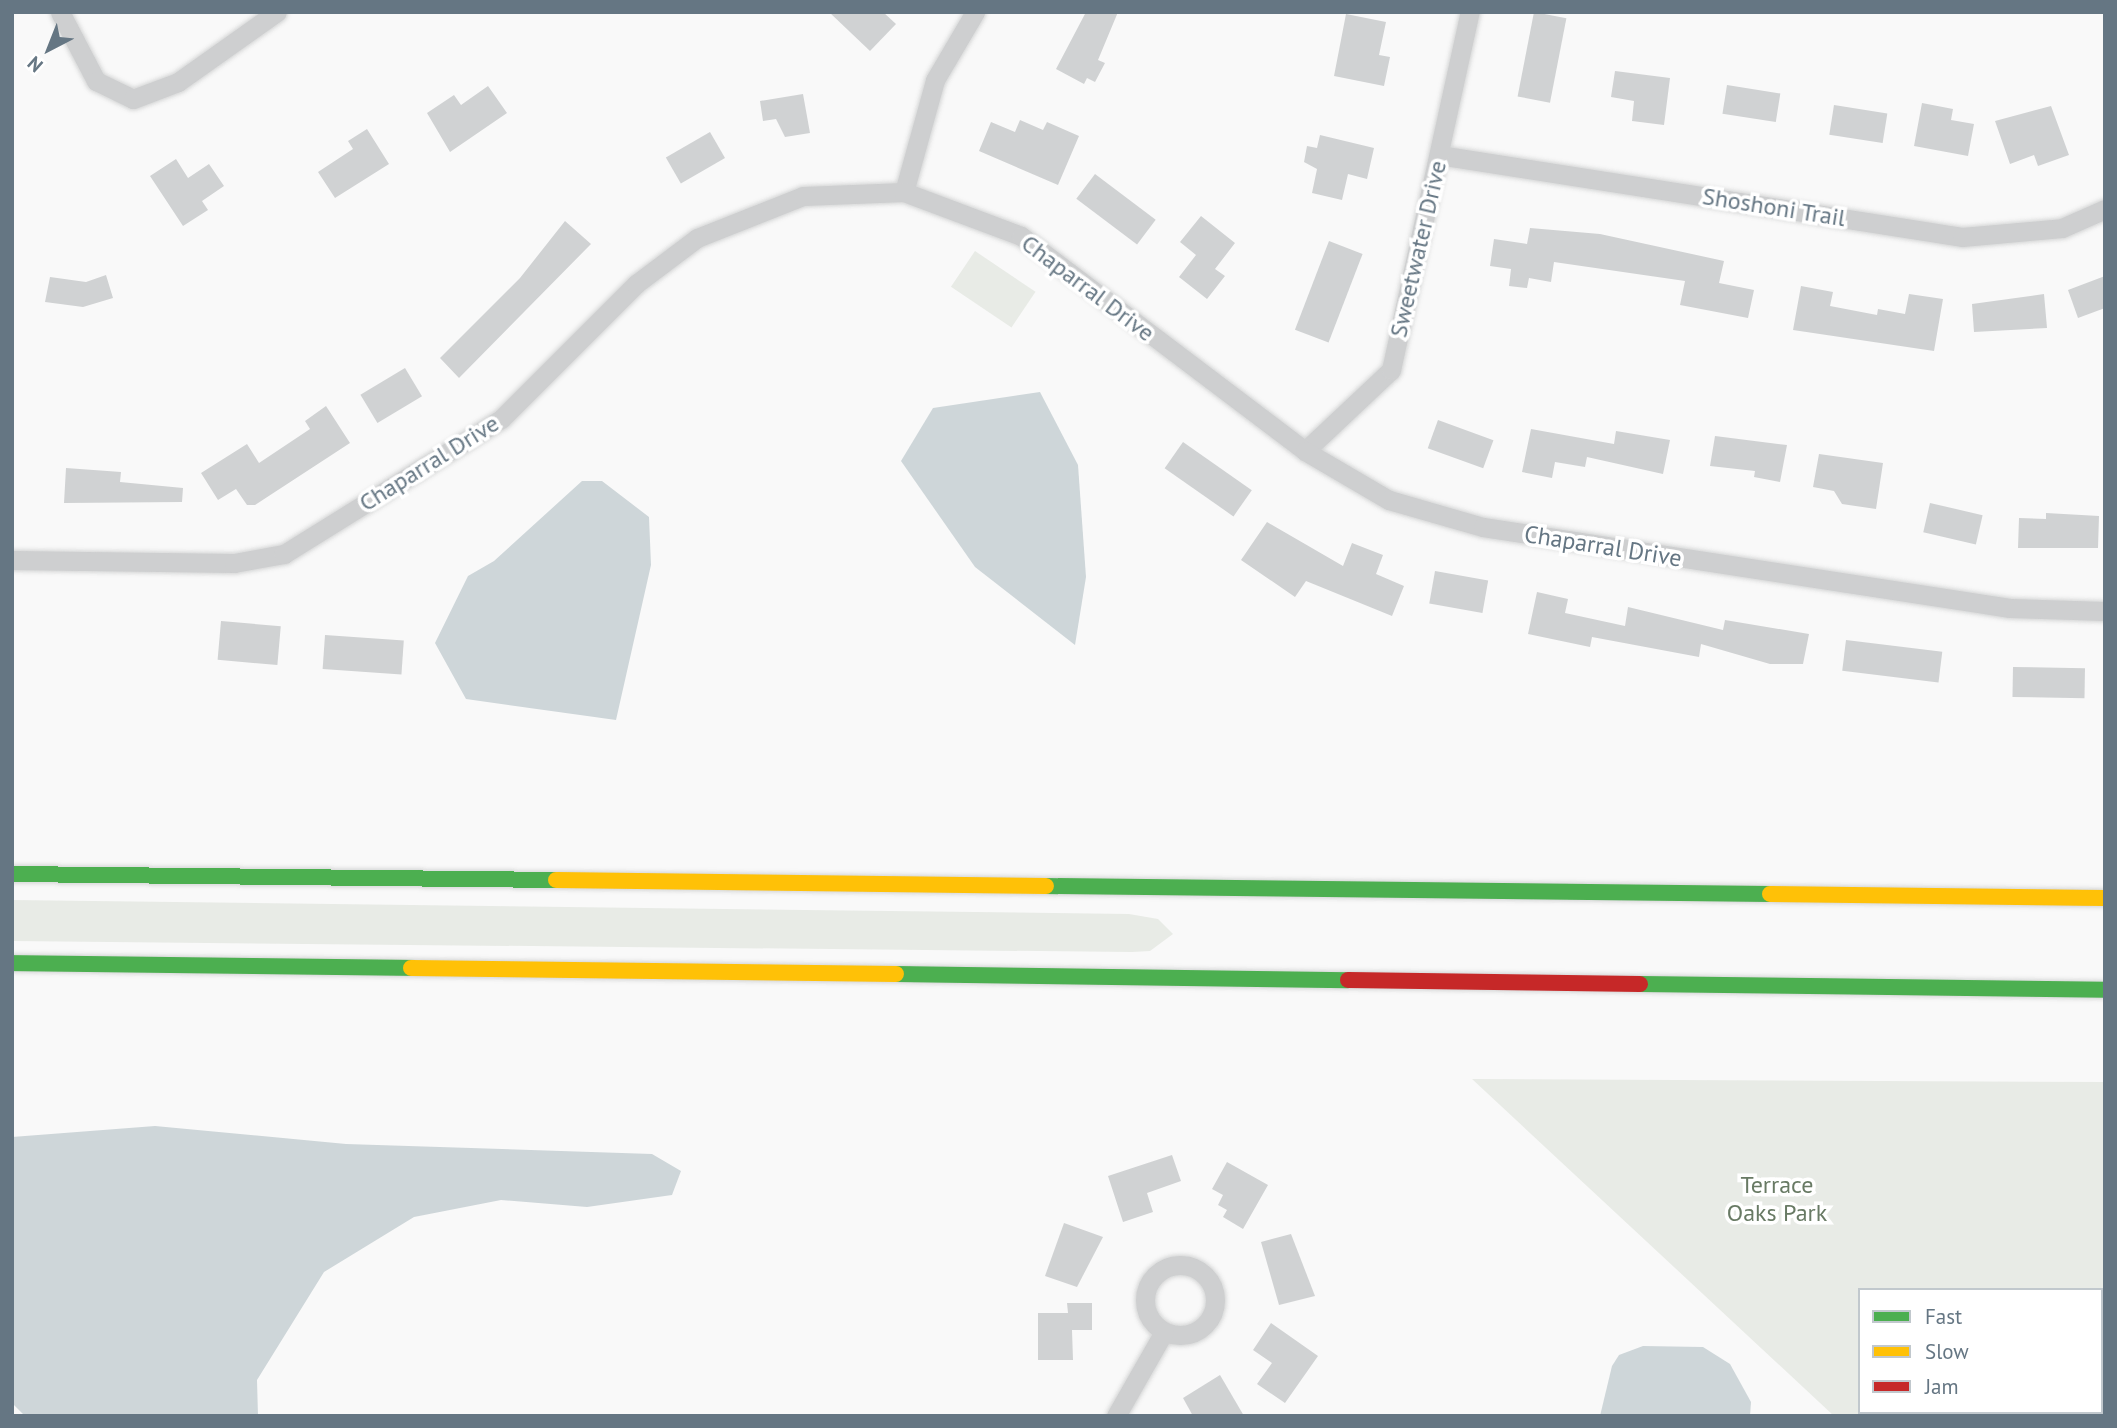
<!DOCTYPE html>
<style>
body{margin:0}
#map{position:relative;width:2117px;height:1428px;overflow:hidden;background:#f9f9f9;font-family:"PT Sans",sans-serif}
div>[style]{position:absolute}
.green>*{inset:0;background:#e8ebe6;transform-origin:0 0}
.water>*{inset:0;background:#ced6d9}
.building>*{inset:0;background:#d0d2d3;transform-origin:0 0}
.roads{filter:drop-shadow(0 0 2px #d5d6d6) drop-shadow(0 0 2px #d5d6d6)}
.street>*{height:19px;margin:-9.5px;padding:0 9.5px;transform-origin:9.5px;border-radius:9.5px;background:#cecfd0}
.street>.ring{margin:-9.5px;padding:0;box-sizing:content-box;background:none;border:19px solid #cecfd0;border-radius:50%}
.fast>*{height:16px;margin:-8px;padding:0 8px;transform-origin:8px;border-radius:8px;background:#4caf50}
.slow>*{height:16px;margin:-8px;padding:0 8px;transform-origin:8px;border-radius:8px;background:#ffc107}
.jam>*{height:16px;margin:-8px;padding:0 8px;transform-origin:8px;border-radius:8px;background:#c62828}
span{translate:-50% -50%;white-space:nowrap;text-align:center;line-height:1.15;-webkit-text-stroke:7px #fff;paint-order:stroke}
.street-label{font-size:24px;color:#657683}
.park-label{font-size:24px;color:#687a64}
.frame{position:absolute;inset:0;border:14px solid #657683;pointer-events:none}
.legend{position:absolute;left:1858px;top:1288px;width:245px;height:126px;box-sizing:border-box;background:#fff;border:2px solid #c1c8cd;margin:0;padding:9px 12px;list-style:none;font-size:21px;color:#657683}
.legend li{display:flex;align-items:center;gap:14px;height:35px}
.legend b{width:35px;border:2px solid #c1c8cd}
.north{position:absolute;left:14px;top:14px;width:70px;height:70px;-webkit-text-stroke:5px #fff;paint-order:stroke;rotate:222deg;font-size:19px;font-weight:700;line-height:28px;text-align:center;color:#657683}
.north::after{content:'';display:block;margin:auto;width:24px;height:32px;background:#657683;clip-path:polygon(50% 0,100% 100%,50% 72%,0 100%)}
</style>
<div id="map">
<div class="green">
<i style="left:975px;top:251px;width:73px;height:43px;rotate:34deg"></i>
<i style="clip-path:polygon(12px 900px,1129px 914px,1158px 919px,1173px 934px,1150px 951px,1132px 952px,12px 941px)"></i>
<i style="clip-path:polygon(evenodd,1472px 1079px,2105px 1082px,2105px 1416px,1834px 1416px,1472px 1079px,1860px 1290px,2101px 1290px,2101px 1412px,1860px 1412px,1860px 1290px)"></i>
</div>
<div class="water">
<i style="clip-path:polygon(1040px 392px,1078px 465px,1086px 577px,1075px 645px,975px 567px,901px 461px,933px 408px)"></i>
<i style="clip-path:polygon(582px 481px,602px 481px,649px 517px,651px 565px,616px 720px,466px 699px,435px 643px,468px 576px,494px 561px)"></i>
<i style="clip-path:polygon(155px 1126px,346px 1144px,652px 1154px,681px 1171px,672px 1195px,587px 1207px,501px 1200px,414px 1217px,324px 1272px,257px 1380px,258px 1416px,25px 1416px,12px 1403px,12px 1137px)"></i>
<i style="clip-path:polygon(1643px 1346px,1703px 1347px,1730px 1364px,1751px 1402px,1750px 1416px,1600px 1416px,1612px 1366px,1619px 1355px)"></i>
</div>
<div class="building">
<i style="clip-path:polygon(829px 12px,883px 12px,896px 24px,870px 51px)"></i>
<i style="clip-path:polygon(1086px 12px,1118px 12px,1098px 60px,1105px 63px,1095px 82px,1087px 78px,1084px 84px,1056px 69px)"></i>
<i style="left:1534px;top:12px;width:33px;height:86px;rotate:11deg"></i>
<i style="clip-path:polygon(1346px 14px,1386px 22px,1379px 55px,1390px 57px,1384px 86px,1334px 76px)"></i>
<i style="clip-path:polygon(1615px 71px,1670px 78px,1664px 125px,1632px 121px,1634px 101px,1611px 97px)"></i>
<i style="left:1727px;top:85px;width:54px;height:29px;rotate:9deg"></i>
<i style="clip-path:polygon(488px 86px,507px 113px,450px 152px,427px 113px,454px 95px,461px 105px)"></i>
<i style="clip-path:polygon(803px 94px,810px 133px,785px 137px,776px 119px,763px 121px,760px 101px)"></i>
<i style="clip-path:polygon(1922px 103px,1953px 109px,1951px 120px,1974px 124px,1968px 156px,1914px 146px)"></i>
<i style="left:1834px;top:105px;width:54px;height:30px;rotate:9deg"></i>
<i style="clip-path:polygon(2051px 106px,2069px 155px,2038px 166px,2034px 155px,2010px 164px,1995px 121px)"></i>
<i style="clip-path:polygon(1020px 120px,1043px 130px,1047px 122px,1079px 136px,1058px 185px,979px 151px,991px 122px,1015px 132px)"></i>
<i style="clip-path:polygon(367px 129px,389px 164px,335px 198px,318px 172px,353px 149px,348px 141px)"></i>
<i style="left:710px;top:132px;width:30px;height:51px;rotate:60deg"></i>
<i style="clip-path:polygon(1320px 135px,1374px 148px,1367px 179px,1348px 174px,1342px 200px,1312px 193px,1317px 169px,1304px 162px,1307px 146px,1317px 148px)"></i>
<i style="clip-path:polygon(176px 159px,188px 178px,209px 164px,224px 186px,202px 201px,208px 210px,183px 226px,150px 176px)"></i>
<i style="left:1095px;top:174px;width:76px;height:31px;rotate:37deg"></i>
<i style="clip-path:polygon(1201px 216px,1235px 243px,1215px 269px,1225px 276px,1207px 299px,1179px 277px,1196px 255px,1180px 242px)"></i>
<i style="clip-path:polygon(565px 221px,591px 244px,459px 378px,440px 358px,520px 278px)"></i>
<i style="clip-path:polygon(1530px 228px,1600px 234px,1724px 261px,1719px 283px,1754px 290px,1748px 318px,1680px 305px,1685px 281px,1554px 262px,1551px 282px,1529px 278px,1527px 288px,1509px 286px,1511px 269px,1490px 266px,1494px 239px,1527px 244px)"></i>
<i style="left:1329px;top:241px;width:36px;height:95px;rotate:21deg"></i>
<i style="clip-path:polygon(106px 275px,113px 298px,83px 307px,45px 302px,50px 277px,86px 282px)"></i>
<i style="clip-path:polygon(2105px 276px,2105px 308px,2078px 318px,2068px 290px)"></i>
<i style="clip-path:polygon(1801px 286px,1833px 292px,1830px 306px,1877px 315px,1878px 309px,1905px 314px,1909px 294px,1943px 299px,1934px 351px,1793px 330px)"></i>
<i style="clip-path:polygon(2044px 294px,2047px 328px,1974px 332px,1972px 304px)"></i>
<i style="left:405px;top:368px;width:33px;height:52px;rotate:59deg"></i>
<i style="clip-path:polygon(326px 406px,350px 443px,255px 505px,247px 505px,236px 489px,218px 500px,201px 473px,247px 444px,259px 463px,310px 429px,305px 421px)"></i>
<i style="left:1438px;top:420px;width:59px;height:30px;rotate:20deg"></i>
<i style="clip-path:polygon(1531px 429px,1614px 444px,1616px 431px,1670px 440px,1663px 474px,1587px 457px,1585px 467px,1555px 462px,1552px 478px,1522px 472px)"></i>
<i style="clip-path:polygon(1715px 436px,1787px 445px,1780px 482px,1754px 477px,1755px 471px,1710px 466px)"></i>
<i style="left:1183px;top:442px;width:84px;height:32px;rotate:35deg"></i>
<i style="clip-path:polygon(1819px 454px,1883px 463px,1876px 509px,1842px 504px,1834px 491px,1813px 487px)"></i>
<i style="clip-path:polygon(66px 468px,121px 472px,120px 482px,183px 488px,182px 502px,64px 503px)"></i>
<i style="left:1930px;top:503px;width:54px;height:30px;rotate:13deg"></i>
<i style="clip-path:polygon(2046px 513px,2099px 516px,2098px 548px,2018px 548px,2019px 518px,2046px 519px)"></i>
<i style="clip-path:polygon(1267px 522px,1343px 566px,1352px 543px,1383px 555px,1376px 574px,1404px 586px,1392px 616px,1306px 581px,1295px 597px,1241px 560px)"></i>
<i style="left:1435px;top:571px;width:54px;height:33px;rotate:10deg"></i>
<i style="clip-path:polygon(1537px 592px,1568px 599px,1565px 613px,1625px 626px,1628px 607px,1723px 630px,1725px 620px,1809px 634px,1803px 664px,1770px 664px,1701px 644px,1699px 657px,1592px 637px,1590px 647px,1528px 634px)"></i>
<i style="left:221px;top:621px;width:60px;height:39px;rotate:5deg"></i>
<i style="left:325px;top:635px;width:79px;height:34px;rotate:4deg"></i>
<i style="left:1846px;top:640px;width:97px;height:31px;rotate:7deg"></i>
<i style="left:2013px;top:667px;width:72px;height:30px;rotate:1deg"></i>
<i style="clip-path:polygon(1172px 1155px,1181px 1181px,1147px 1193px,1153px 1212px,1123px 1222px,1108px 1176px)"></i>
<i style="clip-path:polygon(1227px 1162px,1268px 1185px,1243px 1229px,1223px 1217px,1227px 1210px,1218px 1205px,1223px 1195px,1212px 1189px)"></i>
<i style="clip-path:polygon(1064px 1223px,1103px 1237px,1077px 1287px,1045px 1276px)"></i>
<i style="clip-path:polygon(1291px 1234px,1315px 1296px,1279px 1305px,1261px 1242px)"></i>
<i style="clip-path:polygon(1067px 1303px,1092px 1303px,1092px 1330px,1072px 1330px,1073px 1360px,1038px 1360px,1038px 1313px,1068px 1313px)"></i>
<i style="clip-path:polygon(1271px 1323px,1318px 1356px,1285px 1403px,1257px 1384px,1272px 1363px,1253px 1350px)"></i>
<i style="clip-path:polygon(1220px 1375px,1244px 1416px,1193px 1416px,1183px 1398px)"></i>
</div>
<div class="roads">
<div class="street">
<i style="left:60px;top:12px;width:78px;rotate:62.4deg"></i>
<i style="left:96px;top:81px;width:41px;rotate:25.9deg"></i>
<i style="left:133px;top:99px;width:48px;rotate:-20.7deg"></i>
<i style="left:178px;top:82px;width:121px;rotate:-35.3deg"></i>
<i style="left:1439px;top:155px;width:529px;rotate:8.91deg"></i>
<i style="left:1962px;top:237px;width:100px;rotate:-5.1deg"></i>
<i style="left:2062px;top:228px;width:47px;rotate:-23.8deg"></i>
<i style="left:904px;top:192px;width:116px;rotate:-74.5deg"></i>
<i style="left:935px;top:80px;width:79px;rotate:-59.5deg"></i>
<i style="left:1305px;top:451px;width:118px;rotate:-43.3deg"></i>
<i style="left:1391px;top:370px;width:367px;rotate:-77.6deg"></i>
<i style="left:12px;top:560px;width:222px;rotate:0.8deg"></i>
<i style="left:234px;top:563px;width:51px;rotate:-10.2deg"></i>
<i style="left:284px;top:554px;width:256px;rotate:-31.9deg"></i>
<i style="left:501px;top:419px;width:191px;rotate:-45deg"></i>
<i style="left:636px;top:284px;width:76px;rotate:-37deg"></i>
<i style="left:697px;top:238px;width:114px;rotate:-21.6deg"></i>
<i style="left:803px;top:196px;width:101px;rotate:-2.3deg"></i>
<i style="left:904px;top:192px;width:125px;rotate:20.6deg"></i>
<i style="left:1021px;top:236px;width:356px;rotate:37.1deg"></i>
<i style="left:1305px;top:451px;width:97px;rotate:30.3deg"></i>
<i style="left:1389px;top:500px;width:98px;rotate:16deg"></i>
<i style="left:1483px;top:527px;width:533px;rotate:8.74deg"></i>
<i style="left:2010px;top:608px;width:95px;rotate:1.8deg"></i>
<i class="ring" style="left:1145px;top:1265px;width:51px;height:51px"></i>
<i style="left:1116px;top:1416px;width:97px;rotate:-60.3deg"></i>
</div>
<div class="fast">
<i style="left:12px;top:874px;width:544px;rotate:0.63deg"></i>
<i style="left:1046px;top:886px;width:724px;rotate:0.63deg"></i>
<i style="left:12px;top:963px;width:399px;rotate:0.7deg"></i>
<i style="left:896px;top:974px;width:452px;rotate:0.8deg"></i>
<i style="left:1640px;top:984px;width:465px;rotate:0.7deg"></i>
</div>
<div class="slow">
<i style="left:556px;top:880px;width:490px;rotate:0.7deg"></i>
<i style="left:1770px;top:894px;width:335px;rotate:0.7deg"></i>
<i style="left:411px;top:968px;width:485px;rotate:0.7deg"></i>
</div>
<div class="jam">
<i style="left:1348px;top:980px;width:292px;rotate:0.8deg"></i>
</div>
</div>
<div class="street-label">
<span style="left:1774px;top:207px;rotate:9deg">Shoshoni Trail</span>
<span style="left:1418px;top:249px;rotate:-77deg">Sweetwater Drive</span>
<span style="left:1088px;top:288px;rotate:37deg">Chaparral Drive</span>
<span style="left:429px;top:463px;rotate:-32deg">Chaparral Drive</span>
<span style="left:1603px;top:546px;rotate:9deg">Chaparral Drive</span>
</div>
<div class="park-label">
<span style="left:1777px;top:1199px">Terrace<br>Oaks Park</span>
</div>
<div class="frame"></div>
<ul class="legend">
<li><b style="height:9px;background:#4caf50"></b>Fast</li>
<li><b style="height:9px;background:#ffc107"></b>Slow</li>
<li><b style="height:9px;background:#c62828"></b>Jam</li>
</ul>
<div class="north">N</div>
</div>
